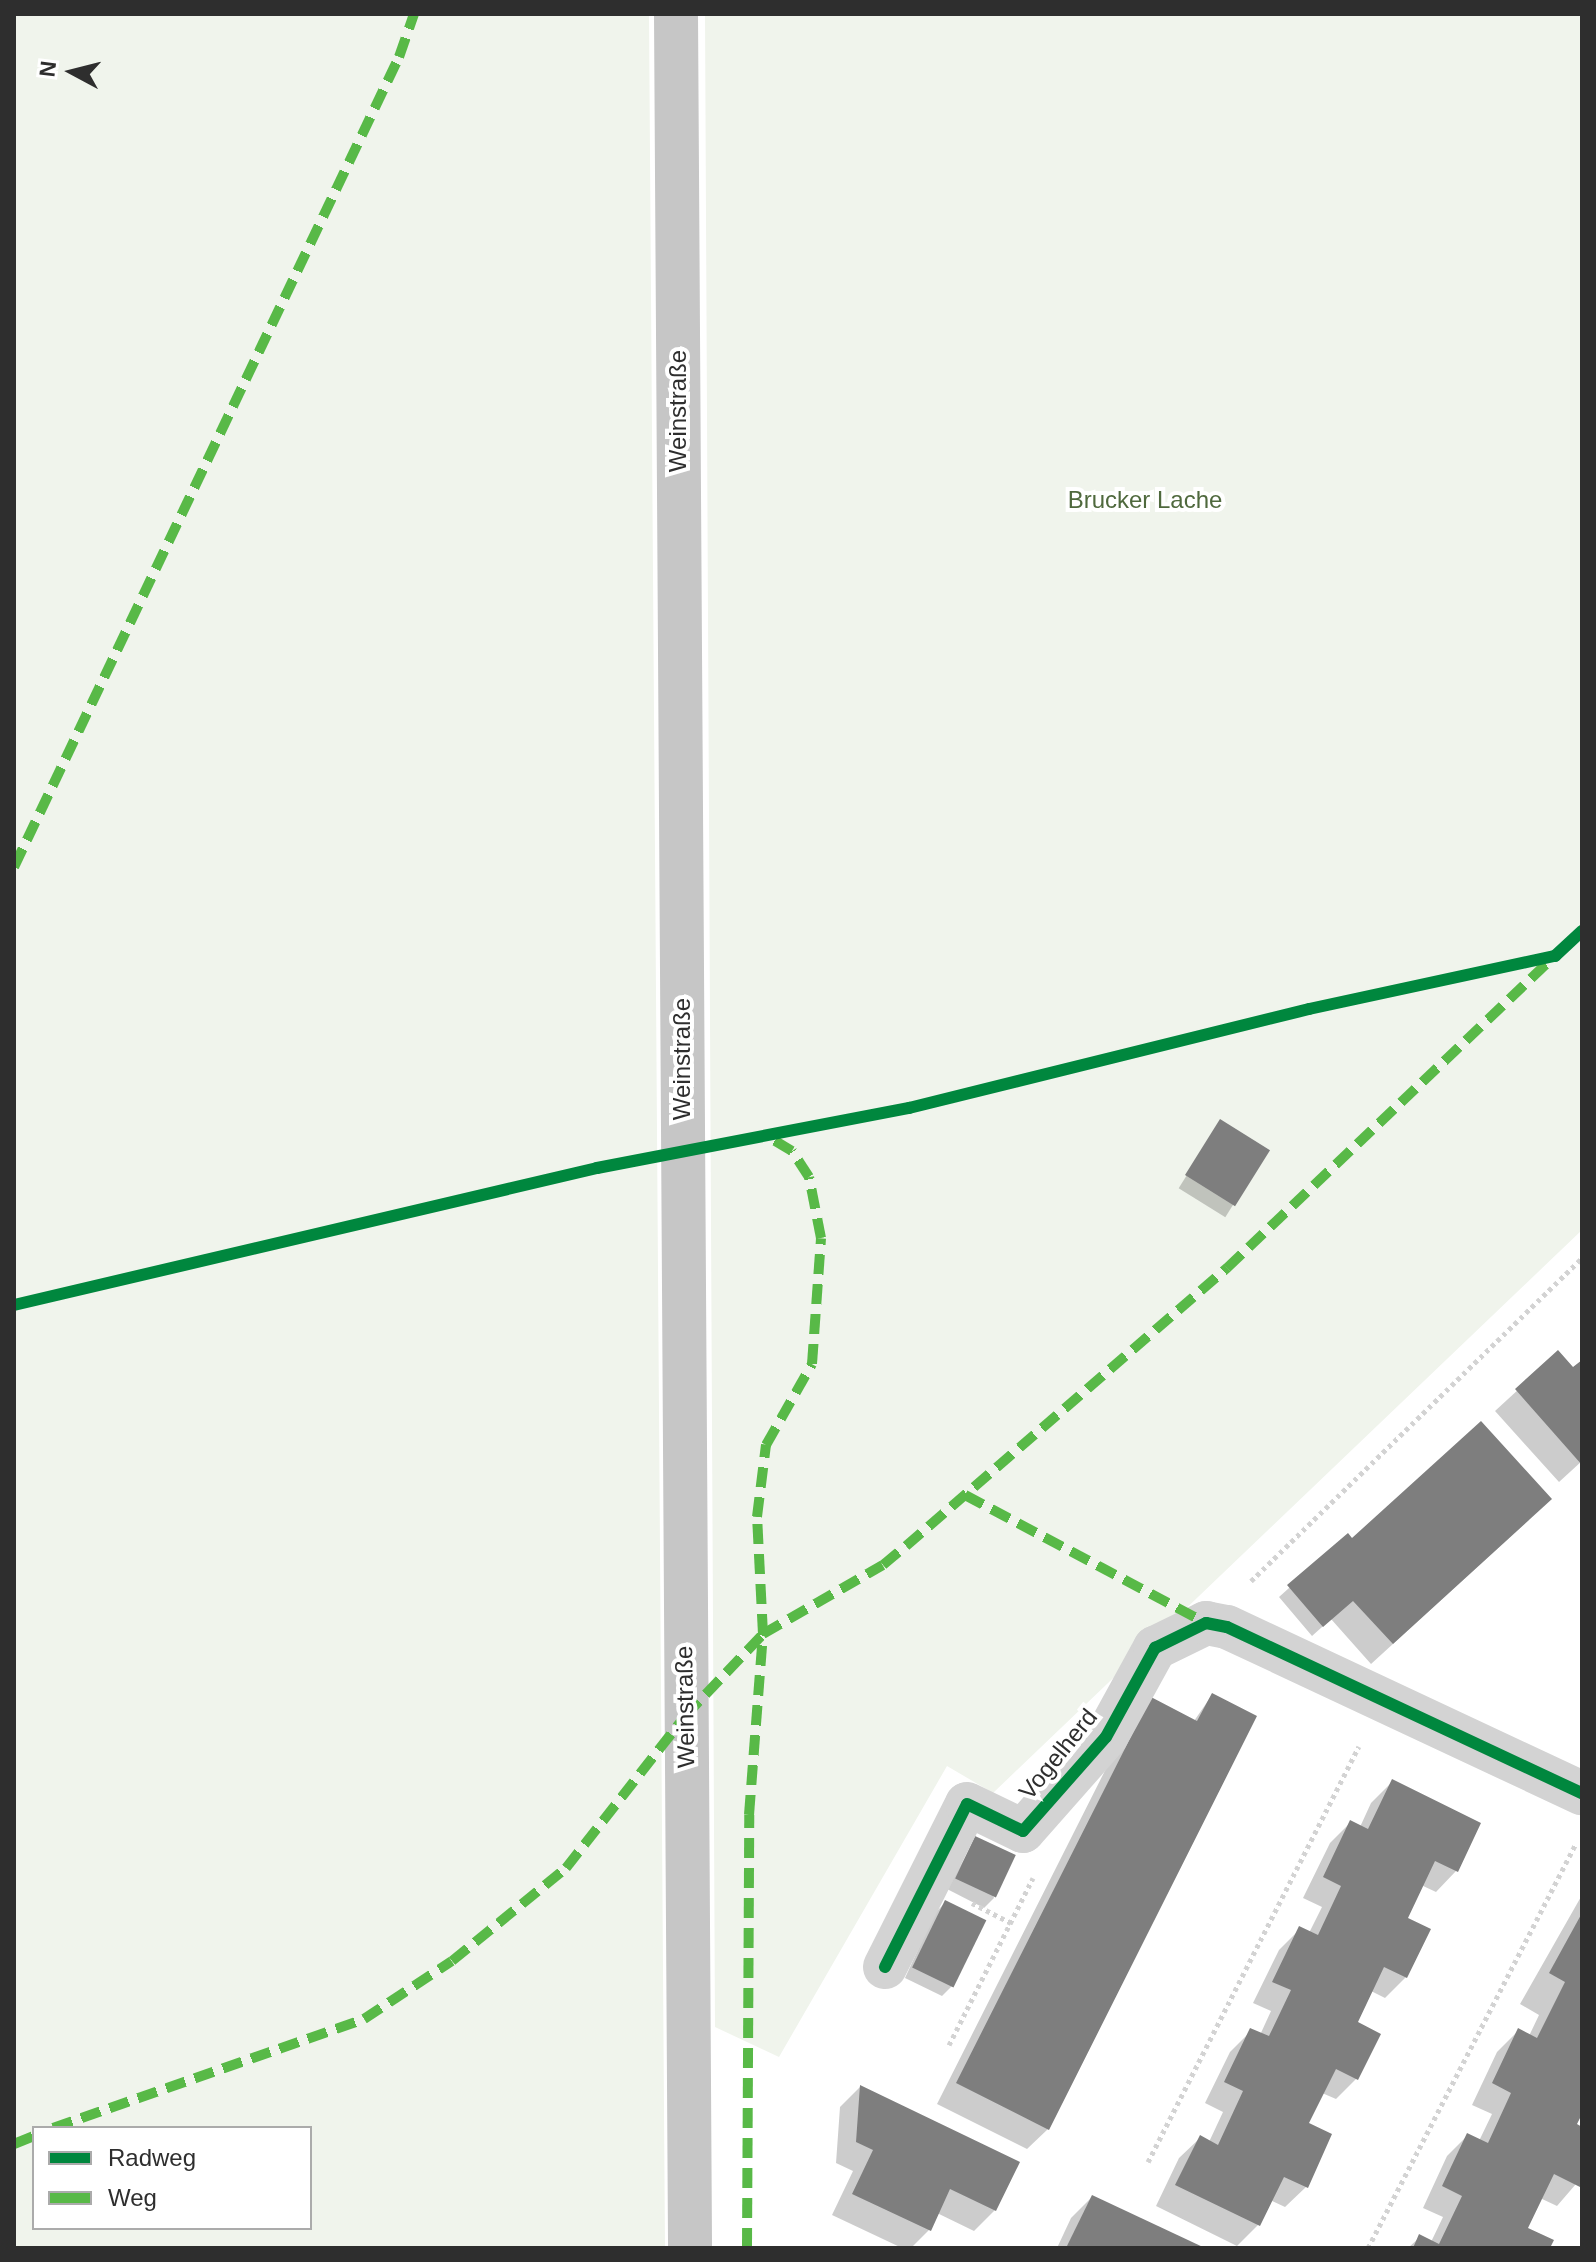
<!DOCTYPE html>
<meta charset="utf-8">
<style>
body{margin:0}
#map{position:relative;width:1596px;height:2262px;overflow:hidden;background:#fff;font-family:Helvetica,sans-serif}
div>[style]{position:absolute}
.green>*{inset:0;background:#f0f4ec}
.shadow>*{inset:0;background:#0003;transform-origin:0 0}
.building>*{inset:0;background:#7e7e7e;transform-origin:0 0}
.path>*{height:5px;margin-top:-2.5px;transform-origin:0;background:repeating-linear-gradient(90deg,#d3d3d3 0 4px,transparent 0 8px)}
.minor>*{height:44px;margin:-22px;padding:0 22px;transform-origin:22px;border-radius:22px;background:#d3d3d3}
.major>*{height:44px;margin:-22px;padding:0 22px;transform-origin:22px;border-radius:22px;background:#c6c6c6}
.quiet>*{height:10px;margin-top:-5px;transform-origin:0;background:repeating-linear-gradient(90deg,#58b947 0 20px,transparent 0 30px)}
.cycleway>*{height:12px;margin:-6px;padding:0 6px;transform-origin:6px;border-radius:6px;background:#00873e}
span{translate:-50% -50%;white-space:nowrap;text-align:center;line-height:1.15;-webkit-text-stroke:8px #fff;paint-order:stroke}
.street-label{font-size:24px;color:#2e2e2e}
.park-label{font-size:24px;color:#4f693d}
.frame{position:absolute;inset:0;border:16px solid #2e2e2e;pointer-events:none}
.legend{position:absolute;left:32px;top:2126px;width:280px;height:104px;box-sizing:border-box;background:#fff;border:2px solid #ababab;margin:0;padding:10px 14px;list-style:none;font-size:24px;color:#2e2e2e}
.legend li{display:flex;align-items:center;gap:16px;height:40px}
.legend b{width:40px;border:2px solid #ababab}
.north{position:absolute;left:32px;top:32px;width:80px;height:80px;-webkit-text-stroke:6px #fff;paint-order:stroke;rotate:277deg;font-size:22px;font-weight:700;line-height:32px;text-align:center;color:#2e2e2e}
.north::after{content:'';display:block;margin:auto;width:28px;height:36px;background:#2e2e2e;clip-path:polygon(50% 0,100% 100%,50% 72%,0 100%)}
</style>
<div id="map">
<div class="green">
<i style="clip-path:polygon(evenodd,14px 14px,649px 14px,665px 2248px,14px 2248px,14px 14px,34px 2128px,310px 2128px,310px 2228px,34px 2228px,34px 2128px)"></i>
<i style="clip-path:polygon(705px 14px,1582px 14px,1582px 1230px,993px 1793px,947px 1766px,779px 2057px,715px 2027px)"></i>
</div>
<div class="shadow">
<i style="left:1220px;top:1122px;width:55px;height:78px;rotate:32deg"></i>
<i style="clip-path:polygon(1558px 1353px,1573px 1370px,1582px 1362px,1582px 1461px,1559px 1482px,1495px 1411px)"></i>
<i style="clip-path:polygon(1529px 1520px,1371px 1664px,1331px 1619px,1312px 1636px,1279px 1597px,1347px 1536px,1351px 1541px)"></i>
<i style="clip-path:polygon(1212px 1695px,1048px 2129px,1027px 2149px,937px 2104px,1130px 1721px,1194px 1721px)"></i>
<i style="clip-path:polygon(1392px 1782px,1456px 1871px,1436px 1892px,1421px 1885px,1405px 1919px,1406px 1977px,1385px 1998px,1371px 1991px,1355px 2023px,1357px 2078px,1336px 2099px,1322px 2093px,1306px 2124px,1306px 2187px,1285px 2207px,1270px 2200px,1258px 2225px,1237px 2246px,1156px 2206px,1179px 2158px,1200px 2138px,1209px 2142px,1223px 2112px,1205px 2103px,1230px 2052px,1251px 2031px,1260px 2035px,1271px 2011px,1253px 2003px,1279px 1950px,1300px 1929px,1309px 1933px,1322px 1907px,1303px 1898px,1330px 1843px,1350px 1823px,1360px 1827px,1371px 1803px)"></i>
<i style="clip-path:polygon(976px 1838px,994px 1898px,984px 1908px,947px 1889px)"></i>
<i style="clip-path:polygon(1582px 1895px,1582px 2110px,1575px 2125px,1582px 2129px,1582px 2177px,1557px 2206px,1540px 2198px,1525px 2229px,1548px 2248px,1408px 2248px,1420px 2237px,1431px 2242px,1443px 2217px,1423px 2208px,1447px 2156px,1468px 2135px,1479px 2141px,1492px 2114px,1472px 2105px,1497px 2052px,1518px 2031px,1529px 2036px,1539px 2015px,1520px 2004px)"></i>
<i style="clip-path:polygon(945px 1903px,952px 1986px,942px 1996px,905px 1978px,935px 1913px)"></i>
<i style="clip-path:polygon(860px 2087px,995px 2210px,974px 2231px,937px 2213px,929px 2230px,911px 2248px,902px 2248px,832px 2215px,853px 2171px,836px 2163px,840px 2107px)"></i>
<i style="clip-path:polygon(1092px 2197px,1200px 2248px,1057px 2248px,1071px 2218px)"></i>
</div>
<div class="building">
<i style="left:1220px;top:1119px;width:59px;height:66px;rotate:32deg"></i>
<i style="clip-path:polygon(1558px 1350px,1573px 1367px,1582px 1360px,1582px 1465px,1515px 1389px)"></i>
<i style="clip-path:polygon(1481px 1421px,1552px 1499px,1393px 1644px,1353px 1601px,1323px 1627px,1287px 1585px,1348px 1533px,1352px 1538px)"></i>
<i style="clip-path:polygon(1212px 1693px,1257px 1716px,1049px 2130px,956px 2083px,1151px 1697px,1197px 1721px)"></i>
<i style="clip-path:polygon(1392px 1779px,1481px 1823px,1458px 1872px,1435px 1861px,1408px 1918px,1431px 1929px,1407px 1978px,1384px 1967px,1358px 2022px,1381px 2034px,1358px 2080px,1336px 2069px,1309px 2123px,1332px 2134px,1308px 2188px,1284px 2177px,1260px 2226px,1175px 2185px,1200px 2135px,1218px 2145px,1243px 2091px,1224px 2082px,1250px 2028px,1269px 2036px,1291px 1990px,1272px 1982px,1299px 1926px,1318px 1935px,1341px 1886px,1323px 1877px,1350px 1820px,1368px 1829px)"></i>
<i style="left:975px;top:1836px;width:45px;height:47px;rotate:25deg"></i>
<i style="left:945px;top:1900px;width:46px;height:75px;rotate:26deg"></i>
<i style="clip-path:polygon(1582px 1913px,1582px 2114px,1577px 2124px,1582px 2127px,1582px 2182px,1580px 2187px,1554px 2174px,1528px 2228px,1554px 2240px,1550px 2248px,1413px 2248px,1419px 2234px,1439px 2244px,1462px 2196px,1442px 2186px,1467px 2133px,1488px 2143px,1511px 2093px,1492px 2083px,1518px 2028px,1537px 2038px,1565px 1982px,1549px 1973px)"></i>
<i style="clip-path:polygon(860px 2085px,1020px 2162px,996px 2211px,950px 2189px,931px 2231px,852px 2194px,873px 2150px,856px 2142px)"></i>
<i style="clip-path:polygon(1092px 2195px,1205px 2248px,1066px 2248px)"></i>
</div>
<div class="path">
<i style="left:1251px;top:1581px;width:462px;rotate:-44.3deg"></i>
<i style="left:972px;top:1903px;width:44px;rotate:27.1deg"></i>
<i style="left:949px;top:2045px;width:187px;rotate:-63.3deg"></i>
<i style="left:1148px;top:2162px;width:466px;rotate:-63.1deg"></i>
<i style="left:1368px;top:2248px;width:455px;rotate:-62.8deg"></i>
</div>
<div class="minor">
<i style="left:885px;top:1967px;width:182px;rotate:-63.3deg"></i>
<i style="left:967px;top:1804px;width:62px;rotate:25.7deg"></i>
<i style="left:1023px;top:1831px;width:125px;rotate:-48.6deg"></i>
<i style="left:1106px;top:1737px;width:102px;rotate:-61.2deg"></i>
<i style="left:1155px;top:1648px;width:57px;rotate:-26.1deg"></i>
<i style="left:1206px;top:1623px;width:21px;rotate:11deg"></i>
<i style="left:1227px;top:1627px;width:392px;rotate:25.1deg"></i>
</div>
<div class="major">
<i style="left:676px;top:14px;width:2234px;rotate:89.64deg"></i>
</div>
<div class="quiet">
<i style="left:14px;top:867px;width:897px;rotate:-64.58deg"></i>
<i style="left:399px;top:57px;width:46px;rotate:-70.8deg"></i>
<i style="left:965px;top:1495px;width:273px;rotate:28deg"></i>
<i style="left:53px;top:2128px;width:330px;rotate:-19.3deg"></i>
<i style="left:364px;top:2019px;width:105px;rotate:-33.4deg"></i>
<i style="left:452px;top:1961px;width:147px;rotate:-39.2deg"></i>
<i style="left:566px;top:1868px;width:193px;rotate:-51.9deg"></i>
<i style="left:685px;top:1716px;width:113px;rotate:-46.4deg"></i>
<i style="left:763px;top:1634px;width:138px;rotate:-29.9deg"></i>
<i style="left:883px;top:1565px;width:30px;rotate:-40deg"></i>
<i style="left:906px;top:1546px;width:425px;rotate:-40.9deg"></i>
<i style="left:1227px;top:1268px;width:450px;rotate:-43.6deg"></i>
<i style="left:14px;top:2144px;width:22px;rotate:-22deg"></i>
<i style="left:747px;top:2248px;width:433px;rotate:-89.7deg"></i>
<i style="left:749px;top:1815px;width:182px;rotate:-85.6deg"></i>
<i style="left:763px;top:1634px;width:117px;rotate:-92.9deg"></i>
<i style="left:757px;top:1517px;width:73px;rotate:-82.9deg"></i>
<i style="left:766px;top:1445px;width:93px;rotate:-60.4deg"></i>
<i style="left:812px;top:1364px;width:126px;rotate:-85.9deg"></i>
<i style="left:821px;top:1238px;width:62px;rotate:-101.1deg"></i>
<i style="left:809px;top:1177px;width:31px;rotate:-123deg"></i>
<i style="left:792px;top:1151px;width:27px;rotate:-149deg"></i>
</div>
<div class="cycleway">
<i style="left:14px;top:1305px;width:599px;rotate:-13.22deg"></i>
<i style="left:597px;top:1168px;width:318px;rotate:-10.9deg"></i>
<i style="left:909px;top:1108px;width:412px;rotate:-13.9deg"></i>
<i style="left:1309px;top:1009px;width:252px;rotate:-12.2deg"></i>
<i style="left:1555px;top:956px;width:37px;rotate:-43deg"></i>
<i style="left:885px;top:1967px;width:182px;rotate:-63.3deg"></i>
<i style="left:967px;top:1804px;width:62px;rotate:25.7deg"></i>
<i style="left:1023px;top:1831px;width:125px;rotate:-48.6deg"></i>
<i style="left:1106px;top:1737px;width:102px;rotate:-61.2deg"></i>
<i style="left:1155px;top:1648px;width:57px;rotate:-26.1deg"></i>
<i style="left:1206px;top:1623px;width:21px;rotate:11deg"></i>
<i style="left:1227px;top:1627px;width:392px;rotate:25.1deg"></i>
</div>
<div class="street-label">
<span style="left:678px;top:411px;rotate:-90deg">Weinstraße</span>
<span style="left:682px;top:1059px;rotate:-90deg">Weinstraße</span>
<span style="left:685px;top:1707px;rotate:-91deg">Weinstraße</span>
<span style="left:1058px;top:1754px;rotate:-51deg">Vogelherd</span>
</div>
<div class="park-label">
<span style="left:1145px;top:500px">Brucker Lache</span>
</div>
<div class="frame"></div>
<ul class="legend">
<li><b style="height:10px;background:#00873e"></b>Radweg</li>
<li><b style="height:10px;background:#58b947"></b>Weg</li>
</ul>
<div class="north">N</div>
</div>
